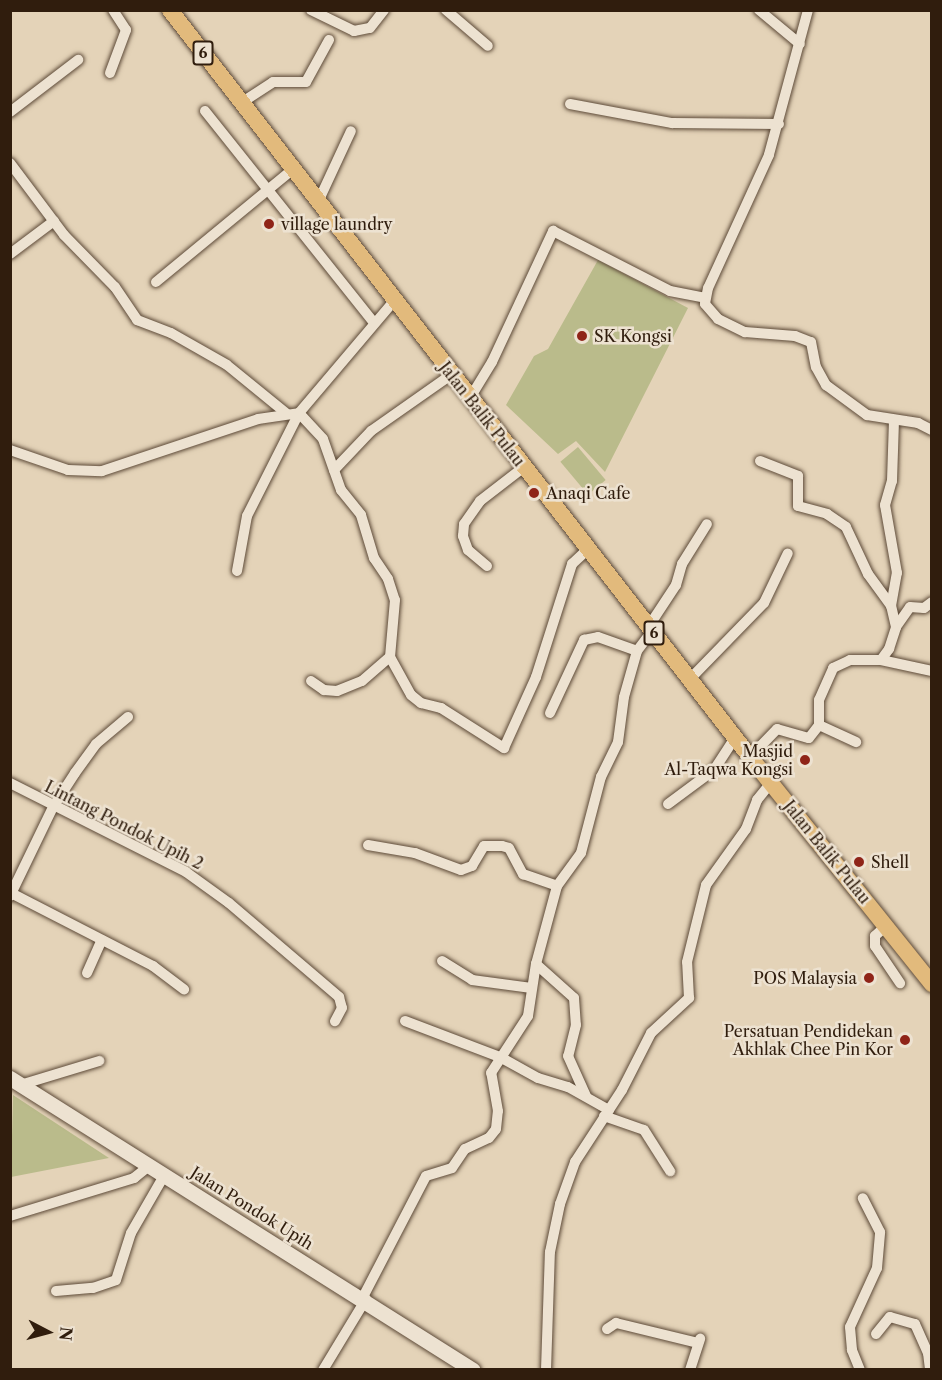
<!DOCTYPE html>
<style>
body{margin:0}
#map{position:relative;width:942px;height:1380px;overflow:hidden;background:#e4d3b8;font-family:"Libre Caslon Text",serif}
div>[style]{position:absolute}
.green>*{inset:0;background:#babb8b;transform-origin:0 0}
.roads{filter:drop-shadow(0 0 2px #5d4a38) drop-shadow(0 0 2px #5d4a38)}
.minor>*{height:10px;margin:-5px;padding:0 5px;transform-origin:5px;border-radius:5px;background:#ede2d1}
.secondary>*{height:15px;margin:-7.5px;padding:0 7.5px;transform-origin:7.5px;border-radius:7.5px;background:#ede2d1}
.primary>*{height:16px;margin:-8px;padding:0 8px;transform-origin:8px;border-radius:8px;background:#e2ba7c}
.dots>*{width:16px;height:16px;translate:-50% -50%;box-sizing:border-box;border:3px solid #ede2d1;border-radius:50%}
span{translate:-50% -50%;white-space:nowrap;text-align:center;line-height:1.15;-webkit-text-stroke:5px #ede2d1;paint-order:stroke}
.shield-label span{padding:2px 4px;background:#ede2d1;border:2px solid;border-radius:4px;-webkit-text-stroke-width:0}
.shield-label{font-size:15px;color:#301d0d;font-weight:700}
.poi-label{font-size:16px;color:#301d0d}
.left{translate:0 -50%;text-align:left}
.right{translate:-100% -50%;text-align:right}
.street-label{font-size:16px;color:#301d0d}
.frame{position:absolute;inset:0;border:12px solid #301d0d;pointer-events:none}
.north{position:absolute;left:18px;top:1302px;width:60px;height:60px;-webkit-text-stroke:4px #ede2d1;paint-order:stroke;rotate:96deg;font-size:16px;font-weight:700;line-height:24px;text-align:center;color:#301d0d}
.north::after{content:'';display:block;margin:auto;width:21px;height:27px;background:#301d0d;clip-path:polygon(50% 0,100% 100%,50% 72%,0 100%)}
</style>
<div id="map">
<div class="green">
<i style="clip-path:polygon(598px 260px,688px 308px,605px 472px,576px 441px,558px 454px,506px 405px,534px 356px,548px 349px)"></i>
<i style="left:578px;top:447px;width:43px;height:23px;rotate:50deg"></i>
<i style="clip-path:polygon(13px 1095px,109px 1158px,11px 1177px)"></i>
</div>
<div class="roads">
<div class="minor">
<i style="left:311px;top:10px;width:48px;rotate:26deg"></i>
<i style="left:354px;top:31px;width:16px;rotate:-11deg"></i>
<i style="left:370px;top:28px;width:23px;rotate:-52deg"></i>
<i style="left:446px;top:10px;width:55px;rotate:40.6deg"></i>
<i style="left:759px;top:10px;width:53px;rotate:39.7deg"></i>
<i style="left:808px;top:10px;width:150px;rotate:105.1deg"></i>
<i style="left:769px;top:155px;width:146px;rotate:114.6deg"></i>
<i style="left:708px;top:288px;width:16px;rotate:101deg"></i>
<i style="left:705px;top:304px;width:20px;rotate:49deg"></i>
<i style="left:718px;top:319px;width:30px;rotate:26deg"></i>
<i style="left:745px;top:332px;width:50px;rotate:4.6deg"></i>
<i style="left:795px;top:336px;width:17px;rotate:21deg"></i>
<i style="left:811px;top:342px;width:25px;rotate:79deg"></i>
<i style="left:816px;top:367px;width:21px;rotate:61deg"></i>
<i style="left:826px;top:385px;width:51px;rotate:36.2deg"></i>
<i style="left:867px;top:415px;width:52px;rotate:8.9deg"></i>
<i style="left:918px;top:423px;width:16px;rotate:27deg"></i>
<i style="left:110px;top:73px;width:46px;rotate:-69.6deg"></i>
<i style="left:126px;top:30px;width:24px;rotate:-123deg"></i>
<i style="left:241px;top:103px;width:38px;rotate:-33deg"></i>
<i style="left:273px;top:82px;width:33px"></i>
<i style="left:306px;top:82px;width:48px;rotate:-61.3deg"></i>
<i style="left:570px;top:104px;width:104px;rotate:10.6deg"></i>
<i style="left:672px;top:123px;width:107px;rotate:0.5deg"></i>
<i style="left:205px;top:111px;width:271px;rotate:51.4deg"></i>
<i style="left:10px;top:112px;width:86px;rotate:-37.4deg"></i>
<i style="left:10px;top:163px;width:90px;rotate:53.1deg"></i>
<i style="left:64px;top:235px;width:73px;rotate:45.6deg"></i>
<i style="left:115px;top:287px;width:40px;rotate:56deg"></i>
<i style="left:137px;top:320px;width:36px;rotate:21deg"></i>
<i style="left:171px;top:333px;width:64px;rotate:29.7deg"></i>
<i style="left:227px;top:365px;width:77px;rotate:39.2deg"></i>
<i style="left:318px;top:202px;width:78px;rotate:-65.1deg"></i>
<i style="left:10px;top:254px;width:55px;rotate:-36.9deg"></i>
<i style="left:156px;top:282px;width:176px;rotate:-39.5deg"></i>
<i style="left:470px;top:398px;width:42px;rotate:-58.6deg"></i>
<i style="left:492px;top:362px;width:145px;rotate:-65deg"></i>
<i style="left:553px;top:231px;width:131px;rotate:27.1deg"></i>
<i style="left:670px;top:291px;width:36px;rotate:11deg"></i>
<i style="left:10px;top:450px;width:61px;rotate:19deg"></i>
<i style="left:68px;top:470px;width:34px;rotate:2deg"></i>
<i style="left:102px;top:471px;width:164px;rotate:-18.4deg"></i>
<i style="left:258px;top:419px;width:41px;rotate:-8.3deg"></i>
<i style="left:299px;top:413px;width:147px;rotate:-49.7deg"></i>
<i style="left:760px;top:461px;width:41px;rotate:21.5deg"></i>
<i style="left:798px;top:476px;width:30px;rotate:90deg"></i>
<i style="left:798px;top:506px;width:30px;rotate:15deg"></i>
<i style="left:827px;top:514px;width:23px;rotate:34deg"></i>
<i style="left:846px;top:527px;width:52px;rotate:64.9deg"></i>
<i style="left:868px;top:574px;width:39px;rotate:54deg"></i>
<i style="left:334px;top:470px;width:54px;rotate:-46.5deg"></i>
<i style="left:371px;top:431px;width:99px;rotate:-35.1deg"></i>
<i style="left:487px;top:566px;width:25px;rotate:-140deg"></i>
<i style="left:468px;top:550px;width:15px;rotate:-110deg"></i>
<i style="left:463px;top:536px;width:12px;rotate:-85deg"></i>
<i style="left:464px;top:524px;width:28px;rotate:-55deg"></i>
<i style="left:480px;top:501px;width:56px;rotate:-37.7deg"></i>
<i style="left:237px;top:571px;width:56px;rotate:-79.7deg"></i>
<i style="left:247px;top:516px;width:115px;rotate:-63.2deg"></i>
<i style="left:299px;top:413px;width:35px;rotate:47deg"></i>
<i style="left:323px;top:439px;width:54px;rotate:70.6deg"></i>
<i style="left:341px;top:490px;width:32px;rotate:51deg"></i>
<i style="left:361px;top:515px;width:45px;rotate:73.2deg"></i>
<i style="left:374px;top:558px;width:25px;rotate:56deg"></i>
<i style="left:388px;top:579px;width:22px;rotate:72deg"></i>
<i style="left:395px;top:600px;width:57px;rotate:95deg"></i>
<i style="left:390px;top:657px;width:43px;rotate:61.1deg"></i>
<i style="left:411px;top:695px;width:13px;rotate:39deg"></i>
<i style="left:421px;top:703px;width:21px;rotate:14deg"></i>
<i style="left:441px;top:708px;width:75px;rotate:32.4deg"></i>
<i style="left:504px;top:748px;width:78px;rotate:-65.7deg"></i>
<i style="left:536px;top:677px;width:119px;rotate:-72.3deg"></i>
<i style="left:572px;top:564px;width:22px;rotate:-43deg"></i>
<i style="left:649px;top:626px;width:49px;rotate:-56.6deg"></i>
<i style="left:676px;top:585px;width:22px;rotate:-74deg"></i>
<i style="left:682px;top:564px;width:47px;rotate:-58deg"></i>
<i style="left:896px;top:627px;width:24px;rotate:-55deg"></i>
<i style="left:910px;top:607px;width:14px;rotate:4deg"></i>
<i style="left:924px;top:608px;width:10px;rotate:-37deg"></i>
<i style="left:881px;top:660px;width:52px;rotate:12.2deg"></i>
<i style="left:690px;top:679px;width:106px;rotate:-45.8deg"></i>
<i style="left:764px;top:603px;width:55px;rotate:-64.4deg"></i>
<i style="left:311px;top:681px;width:16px;rotate:35deg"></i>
<i style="left:324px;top:690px;width:13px;rotate:4deg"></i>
<i style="left:337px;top:691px;width:27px;rotate:-22deg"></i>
<i style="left:362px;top:681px;width:37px;rotate:-41deg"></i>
<i style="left:550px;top:713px;width:81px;rotate:-65deg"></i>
<i style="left:584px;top:640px;width:14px;rotate:-12deg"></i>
<i style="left:598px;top:637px;width:41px;rotate:19.7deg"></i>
<i style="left:819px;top:725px;width:41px;rotate:24.7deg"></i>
<i style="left:750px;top:757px;width:39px;rotate:-46deg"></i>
<i style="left:777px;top:729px;width:33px;rotate:16deg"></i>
<i style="left:809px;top:738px;width:16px;rotate:-52deg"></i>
<i style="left:819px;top:725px;width:25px;rotate:-90deg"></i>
<i style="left:819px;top:700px;width:35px;rotate:-66deg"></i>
<i style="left:833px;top:668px;width:19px;rotate:-25deg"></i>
<i style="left:850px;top:660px;width:31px"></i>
<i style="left:881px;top:660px;width:14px;rotate:-54deg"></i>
<i style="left:889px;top:649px;width:23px;rotate:-72deg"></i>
<i style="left:896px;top:627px;width:22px;rotate:-103deg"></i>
<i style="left:891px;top:606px;width:34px;rotate:-80deg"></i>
<i style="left:897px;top:573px;width:69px;rotate:-100deg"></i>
<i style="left:885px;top:505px;width:25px;rotate:-74deg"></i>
<i style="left:892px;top:481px;width:60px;rotate:-88.1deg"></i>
<i style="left:10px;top:783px;width:197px;rotate:26.8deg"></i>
<i style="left:186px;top:872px;width:53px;rotate:35.8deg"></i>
<i style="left:229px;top:903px;width:145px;rotate:40.5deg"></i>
<i style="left:339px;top:997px;width:11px;rotate:75deg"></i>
<i style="left:342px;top:1008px;width:15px;rotate:118deg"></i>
<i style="left:668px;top:804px;width:57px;rotate:-36.5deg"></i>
<i style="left:714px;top:770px;width:38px;rotate:-57deg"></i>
<i style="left:368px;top:845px;width:48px;rotate:9.7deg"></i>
<i style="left:415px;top:853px;width:49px;rotate:20.3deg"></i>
<i style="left:461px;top:870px;width:12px;rotate:-20deg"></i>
<i style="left:472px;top:866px;width:23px;rotate:-59deg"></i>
<i style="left:484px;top:846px;width:18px"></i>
<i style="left:502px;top:846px;width:7px;rotate:16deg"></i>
<i style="left:509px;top:848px;width:30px;rotate:62deg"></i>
<i style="left:523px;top:874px;width:36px;rotate:19deg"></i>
<i style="left:11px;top:893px;width:160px;rotate:27.2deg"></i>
<i style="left:153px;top:966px;width:39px;rotate:37deg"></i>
<i style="left:10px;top:896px;width:99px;rotate:-64.2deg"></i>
<i style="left:53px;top:807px;width:40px;rotate:-57.1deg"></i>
<i style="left:75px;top:773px;width:36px;rotate:-54deg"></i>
<i style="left:96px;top:744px;width:42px;rotate:-40.2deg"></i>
<i style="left:886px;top:926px;width:15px;rotate:138deg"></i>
<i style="left:875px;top:936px;width:10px;rotate:90deg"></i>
<i style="left:875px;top:946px;width:45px;rotate:56deg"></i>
<i style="left:442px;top:961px;width:36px;rotate:32deg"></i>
<i style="left:472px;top:980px;width:60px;rotate:7.7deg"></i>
<i style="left:536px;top:964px;width:51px;rotate:41.8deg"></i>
<i style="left:574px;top:998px;width:27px;rotate:86deg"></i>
<i style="left:576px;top:1025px;width:32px;rotate:104deg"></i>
<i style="left:568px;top:1056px;width:44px;rotate:65.8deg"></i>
<i style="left:87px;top:973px;width:36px;rotate:-66deg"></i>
<i style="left:405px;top:1021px;width:102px;rotate:20.8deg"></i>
<i style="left:500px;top:1057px;width:43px;rotate:28.9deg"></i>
<i style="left:538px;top:1078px;width:31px;rotate:17deg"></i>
<i style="left:568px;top:1087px;width:47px;rotate:29.3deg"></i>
<i style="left:20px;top:1085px;width:83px;rotate:-16.9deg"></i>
<i style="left:604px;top:1116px;width:42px;rotate:19.3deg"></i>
<i style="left:644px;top:1130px;width:49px;rotate:57.6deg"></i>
<i style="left:10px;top:1216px;width:130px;rotate:-17deg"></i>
<i style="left:134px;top:1178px;width:19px;rotate:-39deg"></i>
<i style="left:56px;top:1291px;width:37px;rotate:-5deg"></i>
<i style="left:93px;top:1288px;width:24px;rotate:-19deg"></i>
<i style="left:116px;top:1280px;width:49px;rotate:-72.3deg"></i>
<i style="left:131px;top:1233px;width:68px;rotate:-60deg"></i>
<i style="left:363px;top:1297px;width:136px;rotate:-62.5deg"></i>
<i style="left:426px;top:1176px;width:27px;rotate:-17deg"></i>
<i style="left:452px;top:1168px;width:23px;rotate:-56deg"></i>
<i style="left:465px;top:1149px;width:26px;rotate:-25deg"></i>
<i style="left:489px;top:1138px;width:11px;rotate:-52deg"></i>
<i style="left:496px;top:1129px;width:18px;rotate:-84deg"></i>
<i style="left:498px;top:1111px;width:39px;rotate:-100deg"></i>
<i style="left:491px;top:1073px;width:68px;rotate:-57deg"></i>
<i style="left:528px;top:1016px;width:53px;rotate:-81.3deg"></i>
<i style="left:536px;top:964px;width:81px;rotate:-74.9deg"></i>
<i style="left:557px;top:886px;width:41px;rotate:-54deg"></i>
<i style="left:581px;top:853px;width:79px;rotate:-75.3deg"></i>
<i style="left:601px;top:777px;width:39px;rotate:-64deg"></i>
<i style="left:618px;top:742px;width:45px;rotate:-82.4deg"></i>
<i style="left:624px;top:697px;width:48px;rotate:-74.2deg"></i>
<i style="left:637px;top:651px;width:25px;rotate:-53deg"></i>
<i style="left:607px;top:1329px;width:11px;rotate:-34deg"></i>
<i style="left:616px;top:1323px;width:84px;rotate:13.7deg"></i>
<i style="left:876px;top:1334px;width:22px;rotate:-51deg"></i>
<i style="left:890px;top:1317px;width:26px;rotate:16deg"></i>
<i style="left:915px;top:1324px;width:32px;rotate:66deg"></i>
<i style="left:928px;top:1353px;width:17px;rotate:83deg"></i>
<i style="left:323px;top:1370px;width:83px;rotate:-58.8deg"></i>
<i style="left:546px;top:1370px;width:118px;rotate:-88.1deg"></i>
<i style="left:550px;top:1252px;width:49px;rotate:-78.2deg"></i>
<i style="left:560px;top:1204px;width:45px;rotate:-70.3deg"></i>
<i style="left:575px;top:1162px;width:86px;rotate:-56.9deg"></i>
<i style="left:622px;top:1090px;width:64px;rotate:-63deg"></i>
<i style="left:651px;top:1033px;width:52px;rotate:-42.6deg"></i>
<i style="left:689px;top:998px;width:36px;rotate:-93deg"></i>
<i style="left:687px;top:962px;width:79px;rotate:-76.1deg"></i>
<i style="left:706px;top:885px;width:69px;rotate:-54.5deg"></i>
<i style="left:746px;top:829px;width:31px;rotate:-69deg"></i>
<i style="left:757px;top:800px;width:22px;rotate:-51deg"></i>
<i style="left:690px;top:1370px;width:33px;rotate:-72deg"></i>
<i style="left:860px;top:1370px;width:22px;rotate:-112deg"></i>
<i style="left:852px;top:1350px;width:23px;rotate:-95deg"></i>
<i style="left:850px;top:1327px;width:65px;rotate:-65.4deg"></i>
<i style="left:877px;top:1268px;width:36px;rotate:-85deg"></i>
<i style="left:880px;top:1232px;width:38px;rotate:-117deg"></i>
</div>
<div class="secondary">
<i style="left:10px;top:1078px;width:547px;rotate:32.24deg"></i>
</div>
<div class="primary">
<i style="left:170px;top:10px;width:946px;rotate:52.17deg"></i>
<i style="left:750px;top:757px;width:291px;rotate:51.3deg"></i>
</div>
</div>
<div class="dots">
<i style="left:269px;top:224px;background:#8f2418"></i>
<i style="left:582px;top:336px;background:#8f2418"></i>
<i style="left:534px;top:493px;background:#8f2418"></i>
<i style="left:805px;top:760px;background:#8f2418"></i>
<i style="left:859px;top:862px;background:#8f2418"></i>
<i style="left:869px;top:978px;background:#8f2418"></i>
<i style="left:905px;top:1040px;background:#8f2418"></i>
</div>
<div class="shield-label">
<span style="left:203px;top:53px">6</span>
<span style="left:654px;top:633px">6</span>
</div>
<div class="poi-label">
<span class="left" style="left:281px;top:224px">village laundry</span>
<span class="left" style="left:594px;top:336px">SK Kongsi</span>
<span class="left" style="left:546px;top:493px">Anaqi Cafe</span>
<span class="right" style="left:793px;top:760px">Masjid<br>Al-Taqwa Kongsi</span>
<span class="left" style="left:871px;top:862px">Shell</span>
<span class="right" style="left:857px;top:978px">POS Malaysia</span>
<span class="right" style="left:893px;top:1040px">Persatuan Pendidekan<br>Akhlak Chee Pin Kor</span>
</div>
<div class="street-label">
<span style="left:482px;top:414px;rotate:52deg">Jalan Balik Pulau</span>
<span style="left:124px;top:825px;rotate:27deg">Lintang Pondok Upih 2</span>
<span style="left:827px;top:852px;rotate:51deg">Jalan Balik Pulau</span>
<span style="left:252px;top:1208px;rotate:32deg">Jalan Pondok Upih</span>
</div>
<div class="frame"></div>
<div class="north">N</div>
</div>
